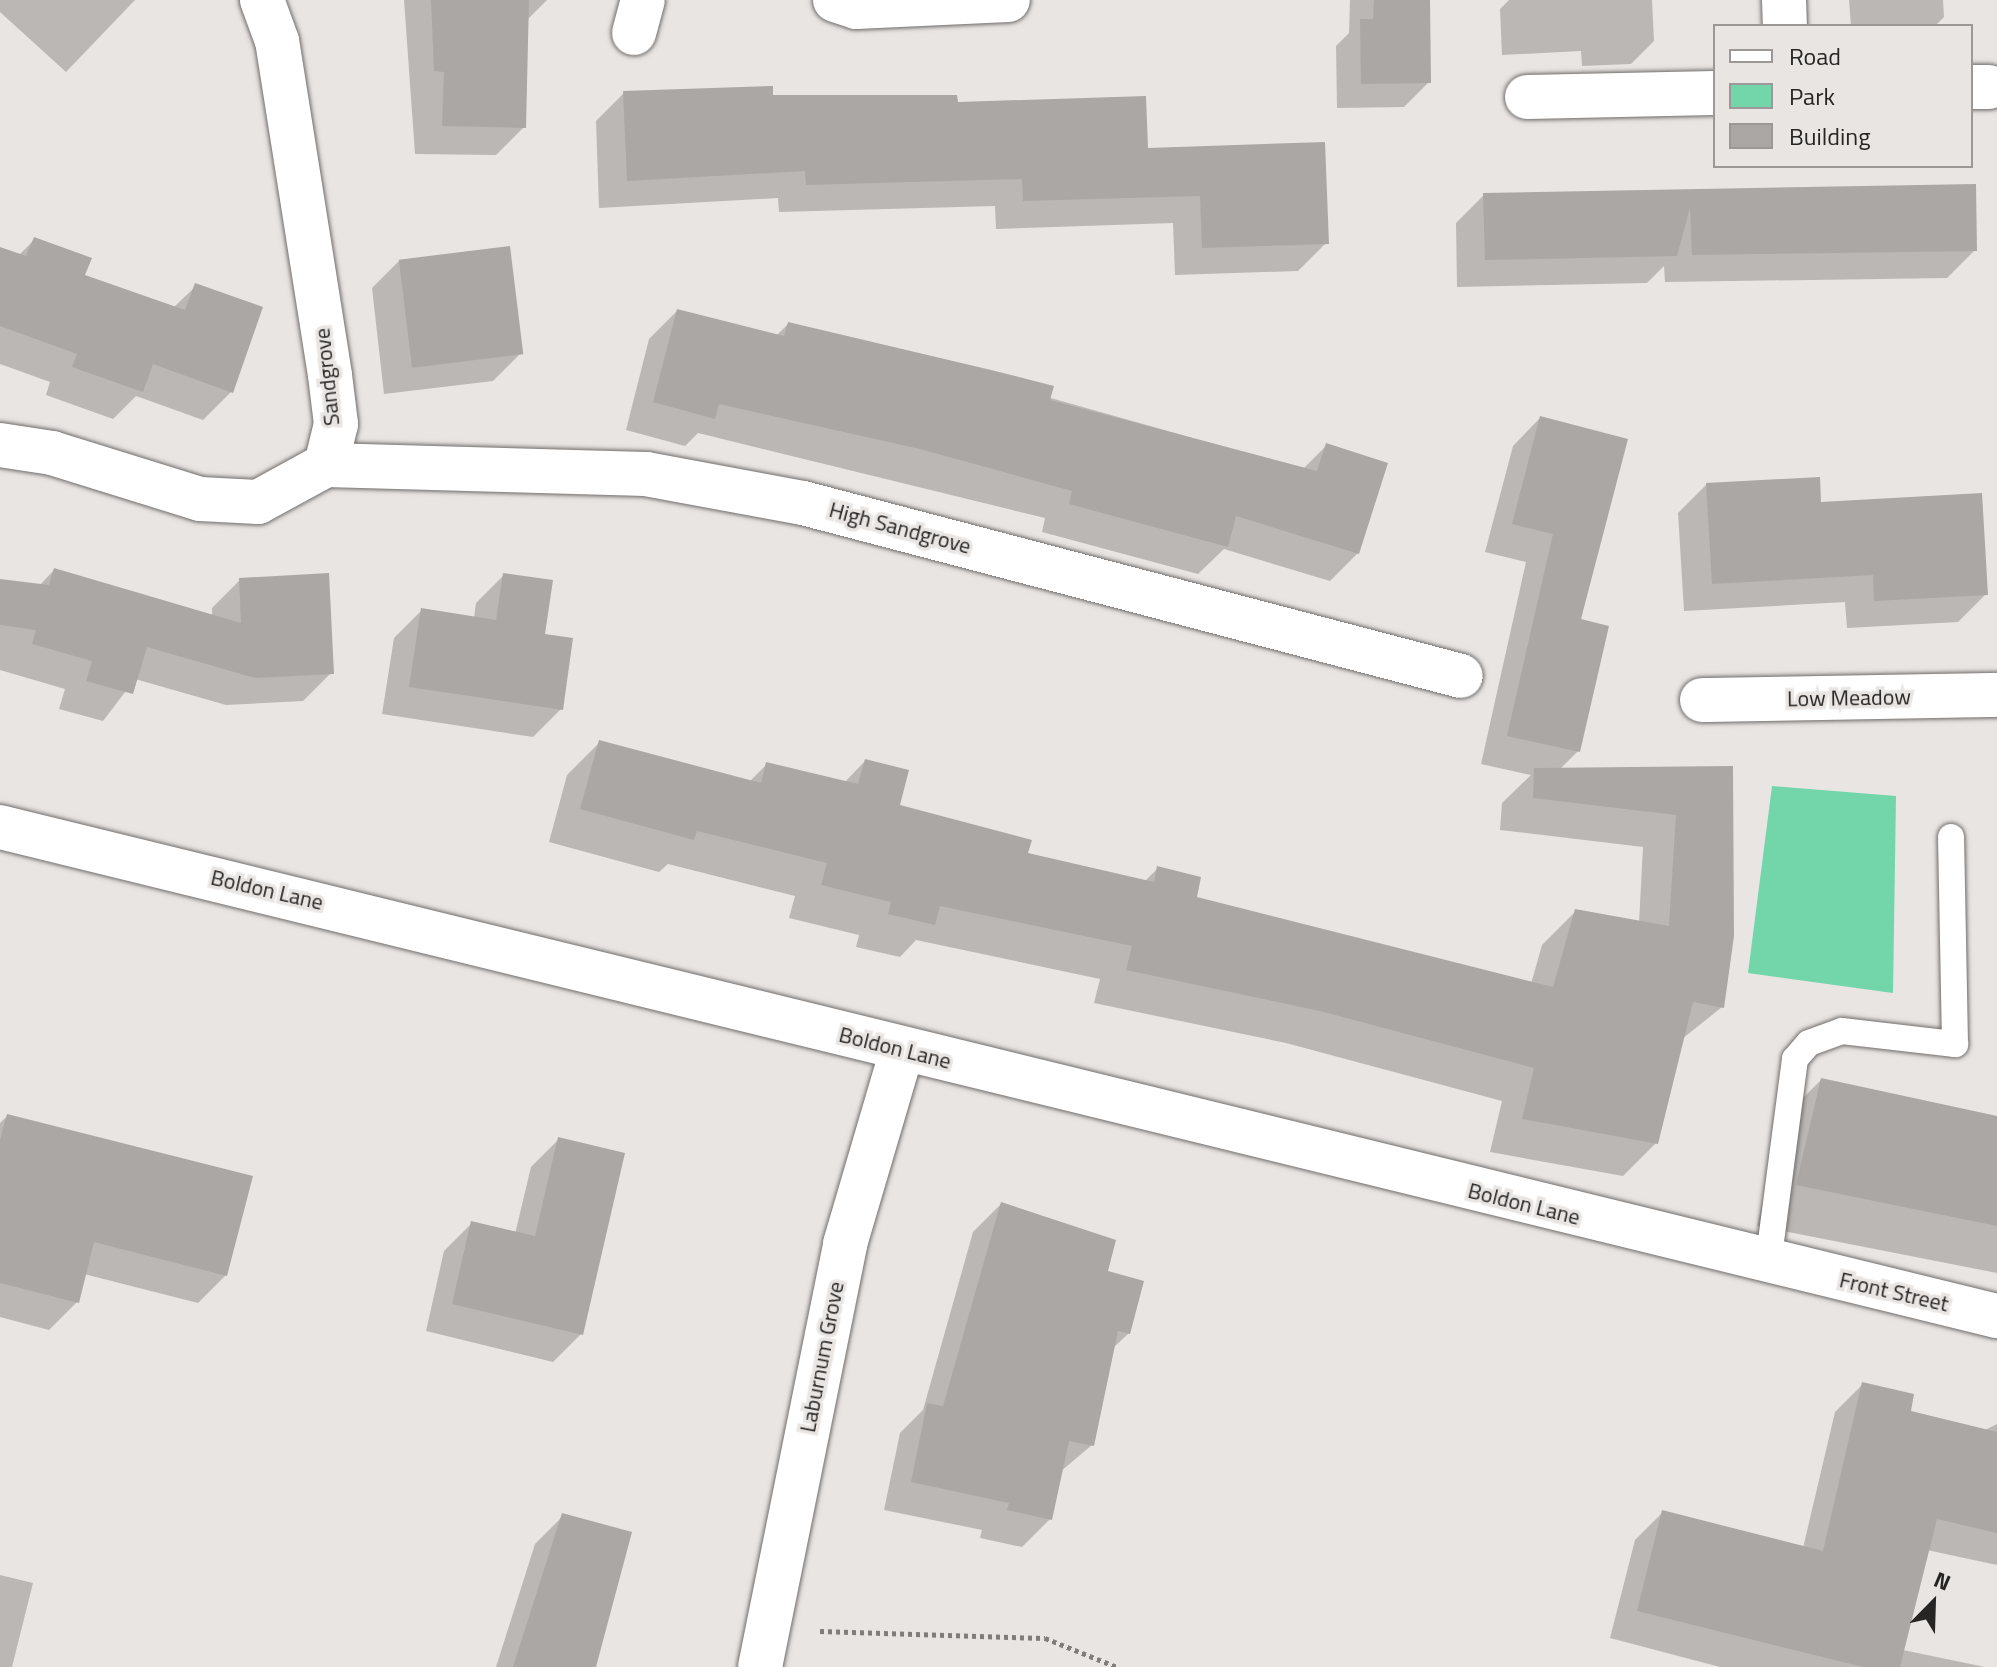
<!DOCTYPE html>
<style>
body{margin:0}
#map{position:relative;width:1997px;height:1667px;overflow:hidden;background:#e9e5e3;font-family:"Titillium Web",sans-serif}
div>[style]{position:absolute}
.green>*{inset:0;background:#72d6aa}
.shadow>*{inset:0;background:#0003}
.building>*{inset:0;background:#aaa7a5;transform-origin:0 0}
.path>*{height:5px;margin-top:-2.5px;transform-origin:0;background:repeating-linear-gradient(90deg,#7f7d7b 0 4px,transparent 0 8px)}
.roads{filter:drop-shadow(0 0 2px #706d6b) drop-shadow(0 0 2px #706d6b)}
.lane>*{height:26px;margin:-13px;padding:0 13px;transform-origin:13px;border-radius:13px;background:#fff}
.street>*{height:44px;margin:-22px;padding:0 22px;transform-origin:22px;border-radius:22px;background:#fff}
.secondary>*{height:44px;margin:-22px;padding:0 22px;transform-origin:22px;border-radius:22px;background:#fff}
span{translate:-50% -50%;white-space:nowrap;text-align:center;line-height:1.15;-webkit-text-stroke:7px #e9e5e3;paint-order:stroke}
.street-label{font-size:22px;color:#262524}
.legend{position:absolute;left:1713px;top:24px;width:260px;height:144px;box-sizing:border-box;background:#e9e5e3;border:2px solid #9b9897;margin:0;padding:10px 14px;list-style:none;font-size:24px;color:#262524}
.legend li{display:flex;align-items:center;gap:16px;height:40px}
.legend b{width:40px;border:2px solid #9b9897}
.north{position:absolute;left:1893px;top:1563px;width:80px;height:80px;-webkit-text-stroke:6px #e9e5e3;paint-order:stroke;rotate:23deg;font-size:22px;font-weight:700;line-height:32px;text-align:center;color:#262524}
.north::after{content:'';display:block;margin:auto;width:28px;height:36px;background:#262524;clip-path:polygon(50% 0,100% 100%,50% 72%,0 100%)}
</style>
<div id="map">
<div class="green">
<i style="clip-path:polygon(1772px 786px,1896px 796px,1893px 993px,1748px 973px)"></i>
</div>
<div class="shadow">
<i style="clip-path:polygon(0 0,135px 0,66px 72px,0 12px)"></i>
<i style="clip-path:polygon(404px 0,547px 0,526px 21px,524px 127px,496px 155px,415px 154px)"></i>
<i style="clip-path:polygon(1350px 0,1428px 0,1429px 82px,1404px 107px,1337px 108px,1336px 46px,1349px 33px)"></i>
<i style="clip-path:polygon(1509px 0,1663px 0,1652px 0,1654px 41px,1631px 64px,1582px 66px,1581px 51px,1502px 55px,1500px 9px)"></i>
<i style="clip-path:polygon(1849px 0,1943px 0,1944px 17px,1935px 26px,1851px 26px)"></i>
<i style="clip-path:polygon(624px 93px,956px 104px,1146px 150px,1326px 243px,1298px 271px,1175px 275px,1173px 223px,996px 229px,995px 206px,779px 212px,778px 198px,599px 208px,596px 121px)"></i>
<i style="clip-path:polygon(1872px 187px,1975px 250px,1947px 278px,1665px 282px,1664px 266px,1647px 283px,1457px 287px,1456px 223px,1484px 195px)"></i>
<i style="clip-path:polygon(34px 240px,83px 277px,173px 308px,196px 286px,231px 392px,203px 420px,136px 396px,113px 419px,46px 395px,50px 382px,0 364px,0 249px,18px 256px)"></i>
<i style="clip-path:polygon(400px 260px,521px 353px,493px 381px,384px 394px,372px 288px)"></i>
<i style="clip-path:polygon(677px 311px,776px 336px,788px 324px,1303px 469px,1327px 445px,1358px 553px,1330px 581px,1224px 549px,1198px 574px,1042px 532px,1045px 518px,698px 433px,685px 446px,626px 430px,649px 339px)"></i>
<i style="clip-path:polygon(1540px 418px,1578px 621px,1578px 751px,1559px 770px,1731px 768px,1722px 1007px,1682px 1039px,1656px 1143px,1623px 1176px,1490px 1152px,1502px 1101px,1286px 1043px,1094px 1003px,1100px 979px,916px 940px,900px 957px,856px 947px,859px 935px,789px 918px,795px 896px,668px 864px,659px 872px,549px 842px,567px 775px,600px 742px,749px 782px,767px 764px,844px 783px,865px 761px,898px 807px,1025px 855px,1144px 882px,1158px 868px,1194px 898px,1531px 984px,1542px 945px,1575px 912px,1639px 923px,1643px 847px,1500px 830px,1502px 803px,1531px 775px,1481px 764px,1526px 562px,1485px 552px,1513px 446px)"></i>
<i style="clip-path:polygon(1706px 485px,1986px 594px,1958px 622px,1847px 628px,1845px 602px,1684px 611px,1678px 513px)"></i>
<i style="clip-path:polygon(54px 570px,212px 617px,212px 608px,240px 580px,331px 673px,303px 701px,226px 705px,135px 679px,103px 721px,59px 709px,65px 689px,0 670px,0 581px,39px 586px)"></i>
<i style="clip-path:polygon(504px 575px,542px 636px,561px 709px,533px 737px,382px 714px,394px 638px,422px 610px,474px 618px,476px 603px)"></i>
<i style="clip-path:polygon(1821px 1080px,1997px 1118px,1997px 1273px,1757px 1226px,1781px 1120px)"></i>
<i style="clip-path:polygon(7px 1116px,226px 1275px,198px 1303px,84px 1274px,77px 1302px,49px 1330px,0 1317px,0 1123px)"></i>
<i style="clip-path:polygon(559px 1139px,581px 1334px,553px 1362px,426px 1331px,444px 1251px,472px 1223px,515px 1234px,531px 1167px)"></i>
<i style="clip-path:polygon(1001px 1204px,1105px 1272px,1129px 1333px,1112px 1349px,1092px 1445px,1060px 1472px,1050px 1519px,1022px 1547px,980px 1538px,982px 1530px,884px 1510px,900px 1433px,923px 1410px,973px 1232px)"></i>
<i style="clip-path:polygon(1863px 1384px,1908px 1412px,1983px 1431px,1997px 1424px,1997px 1565px,1927px 1550px,1903px 1650px,1985px 1667px,1720px 1667px,1610px 1638px,1635px 1540px,1663px 1512px,1803px 1548px,1835px 1412px)"></i>
<i style="clip-path:polygon(563px 1516px,594px 1667px,496px 1667px,535px 1544px)"></i>
<i style="clip-path:polygon(0 1575px,33px 1583px,12px 1667px,0 1667px)"></i>
</div>
<div class="building">
<i style="clip-path:polygon(431px 0,529px 0,526px 128px,442px 126px,444px 72px,434px 71px)"></i>
<i style="clip-path:polygon(1374px 0,1430px 0,1431px 83px,1361px 84px,1360px 19px,1373px 19px)"></i>
<i style="clip-path:polygon(773px 86px,773px 95px,957px 95px,958px 102px,1146px 96px,1148px 148px,1325px 142px,1329px 244px,1202px 248px,1200px 196px,1023px 201px,1022px 179px,806px 185px,805px 171px,627px 181px,623px 91px)"></i>
<i style="clip-path:polygon(1976px 184px,1977px 251px,1692px 255px,1690px 208px,1677px 256px,1485px 260px,1483px 193px)"></i>
<i style="clip-path:polygon(34px 237px,92px 258px,85px 275px,185px 310px,195px 283px,263px 307px,233px 393px,153px 364px,143px 392px,72px 367px,77px 354px,0 326px,0 247px,26px 256px)"></i>
<i style="left:510px;top:246px;width:109px;height:112px;rotate:83deg"></i>
<i style="clip-path:polygon(677px 309px,784px 336px,788px 322px,991px 370px,1054px 386px,1050px 400px,1317px 471px,1326px 443px,1388px 463px,1359px 554px,1236px 516px,1228px 547px,1069px 504px,1072px 491px,920px 449px,719px 404px,715px 419px,653px 402px)"></i>
<i style="clip-path:polygon(1540px 416px,1628px 439px,1581px 619px,1609px 626px,1580px 752px,1507px 736px,1553px 534px,1512px 524px)"></i>
<i style="clip-path:polygon(1820px 477px,1821px 502px,1982px 493px,1988px 595px,1874px 601px,1873px 575px,1712px 584px,1706px 483px)"></i>
<i style="clip-path:polygon(54px 568px,241px 623px,239px 578px,329px 573px,334px 674px,255px 678px,147px 647px,133px 694px,86px 681px,92px 661px,32px 644px,36px 630px,0 625px,0 579px,49px 585px)"></i>
<i style="clip-path:polygon(503px 573px,553px 580px,545px 634px,573px 638px,563px 710px,409px 687px,421px 608px,496px 620px)"></i>
<i style="clip-path:polygon(599px 740px,761px 783px,766px 762px,858px 784px,865px 759px,909px 770px,900px 805px,1032px 840px,1028px 853px,1154px 882px,1157px 866px,1201px 877px,1197px 897px,1553px 987px,1575px 909px,1669px 926px,1676px 815px,1533px 798px,1534px 768px,1733px 766px,1734px 936px,1724px 1008px,1693px 1002px,1658px 1144px,1522px 1119px,1534px 1068px,1320px 1011px,1126px 970px,1132px 946px,940px 906px,935px 925px,888px 914px,891px 902px,821px 885px,827px 863px,697px 831px,694px 840px,580px 809px)"></i>
<i style="clip-path:polygon(1821px 1078px,1997px 1116px,1997px 1226px,1796px 1185px)"></i>
<i style="clip-path:polygon(7px 1114px,253px 1176px,227px 1276px,94px 1242px,79px 1303px,0 1283px,0 1140px)"></i>
<i style="clip-path:polygon(558px 1137px,625px 1153px,583px 1335px,452px 1304px,471px 1221px,535px 1236px)"></i>
<i style="clip-path:polygon(1001px 1202px,1116px 1240px,1108px 1271px,1144px 1281px,1130px 1334px,1118px 1331px,1094px 1446px,1069px 1441px,1052px 1520px,1007px 1510px,1009px 1503px,911px 1482px,927px 1403px,943px 1406px)"></i>
<i style="clip-path:polygon(1862px 1382px,1914px 1394px,1911px 1411px,1997px 1432px,1997px 1533px,1937px 1519px,1900px 1667px,1863px 1667px,1637px 1611px,1662px 1510px,1823px 1551px)"></i>
<i style="clip-path:polygon(562px 1513px,632px 1532px,596px 1667px,513px 1667px)"></i>
</div>
<div class="path">
<i style="left:820px;top:1631px;width:225px;rotate:1.8deg"></i>
<i style="left:1045px;top:1638px;width:78px;rotate:21.9deg"></i>
</div>
<div class="roads">
<div class="lane">
<i style="left:1768px;top:1264px;width:207px;rotate:-82.5deg"></i>
<i style="left:1795px;top:1059px;width:21px;rotate:-49deg"></i>
<i style="left:1809px;top:1043px;width:35px;rotate:-20deg"></i>
<i style="left:1842px;top:1031px;width:114px;rotate:6.6deg"></i>
<i style="left:1955px;top:1044px;width:207px;rotate:-91.1deg"></i>
</div>
<div class="street">
<i style="left:835px;top:0;width:22px;rotate:18deg"></i>
<i style="left:856px;top:7px;width:152px;rotate:-2.6deg"></i>
<i style="left:1784px;top:0;width:26px;rotate:88deg"></i>
<i style="left:634px;top:33px;width:34px;rotate:-75deg"></i>
<i style="left:1971px;top:87px;width:18px"></i>
<i style="left:1527px;top:97px;width:188px;rotate:-1.2deg"></i>
<i style="left:0;top:445px;width:53px;rotate:8.7deg"></i>
<i style="left:52px;top:453px;width:155px;rotate:17.3deg"></i>
<i style="left:200px;top:499px;width:58px;rotate:3deg"></i>
<i style="left:258px;top:502px;width:77px;rotate:-28.6deg"></i>
<i style="left:326px;top:465px;width:42px;rotate:-76.3deg"></i>
<i style="left:336px;top:424px;width:49px;rotate:-97deg"></i>
<i style="left:330px;top:375px;width:338px;rotate:-99deg"></i>
<i style="left:277px;top:41px;width:44px;rotate:-110.1deg"></i>
<i style="left:326px;top:465px;width:320px;rotate:1.6deg"></i>
<i style="left:646px;top:474px;width:160px;rotate:10.5deg"></i>
<i style="left:803px;top:503px;width:680px;rotate:14.73deg"></i>
<i style="left:1702px;top:700px;width:295px;rotate:-1deg"></i>
<i style="left:760px;top:1667px;width:431px;rotate:-78.6deg"></i>
<i style="left:845px;top:1244px;width:202px;rotate:-73.6deg"></i>
</div>
<div class="secondary">
<i style="left:0;top:827px;width:2056px;rotate:13.76deg"></i>
</div>
</div>
<div class="street-label">
<span style="left:327px;top:377px;rotate:-96deg">Sandgrove</span>
<span style="left:900px;top:528px;rotate:15deg">High Sandgrove</span>
<span style="left:1849px;top:698px;rotate:-1deg">Low Meadow</span>
<span style="left:267px;top:890px;rotate:13deg">Boldon Lane</span>
<span style="left:895px;top:1048px;rotate:14deg">Boldon Lane</span>
<span style="left:1524px;top:1204px;rotate:14deg">Boldon Lane</span>
<span style="left:1894px;top:1292px;rotate:13deg">Front Street</span>
<span style="left:822px;top:1357px;rotate:-79deg">Laburnum Grove</span>
</div>
<ul class="legend">
<li><b style="height:10px;background:#fff"></b>Road</li>
<li><b style="height:22px;background:#72d6aa"></b>Park</li>
<li><b style="height:22px;background:#aaa7a5"></b>Building</li>
</ul>
<div class="north">N</div>
</div>
